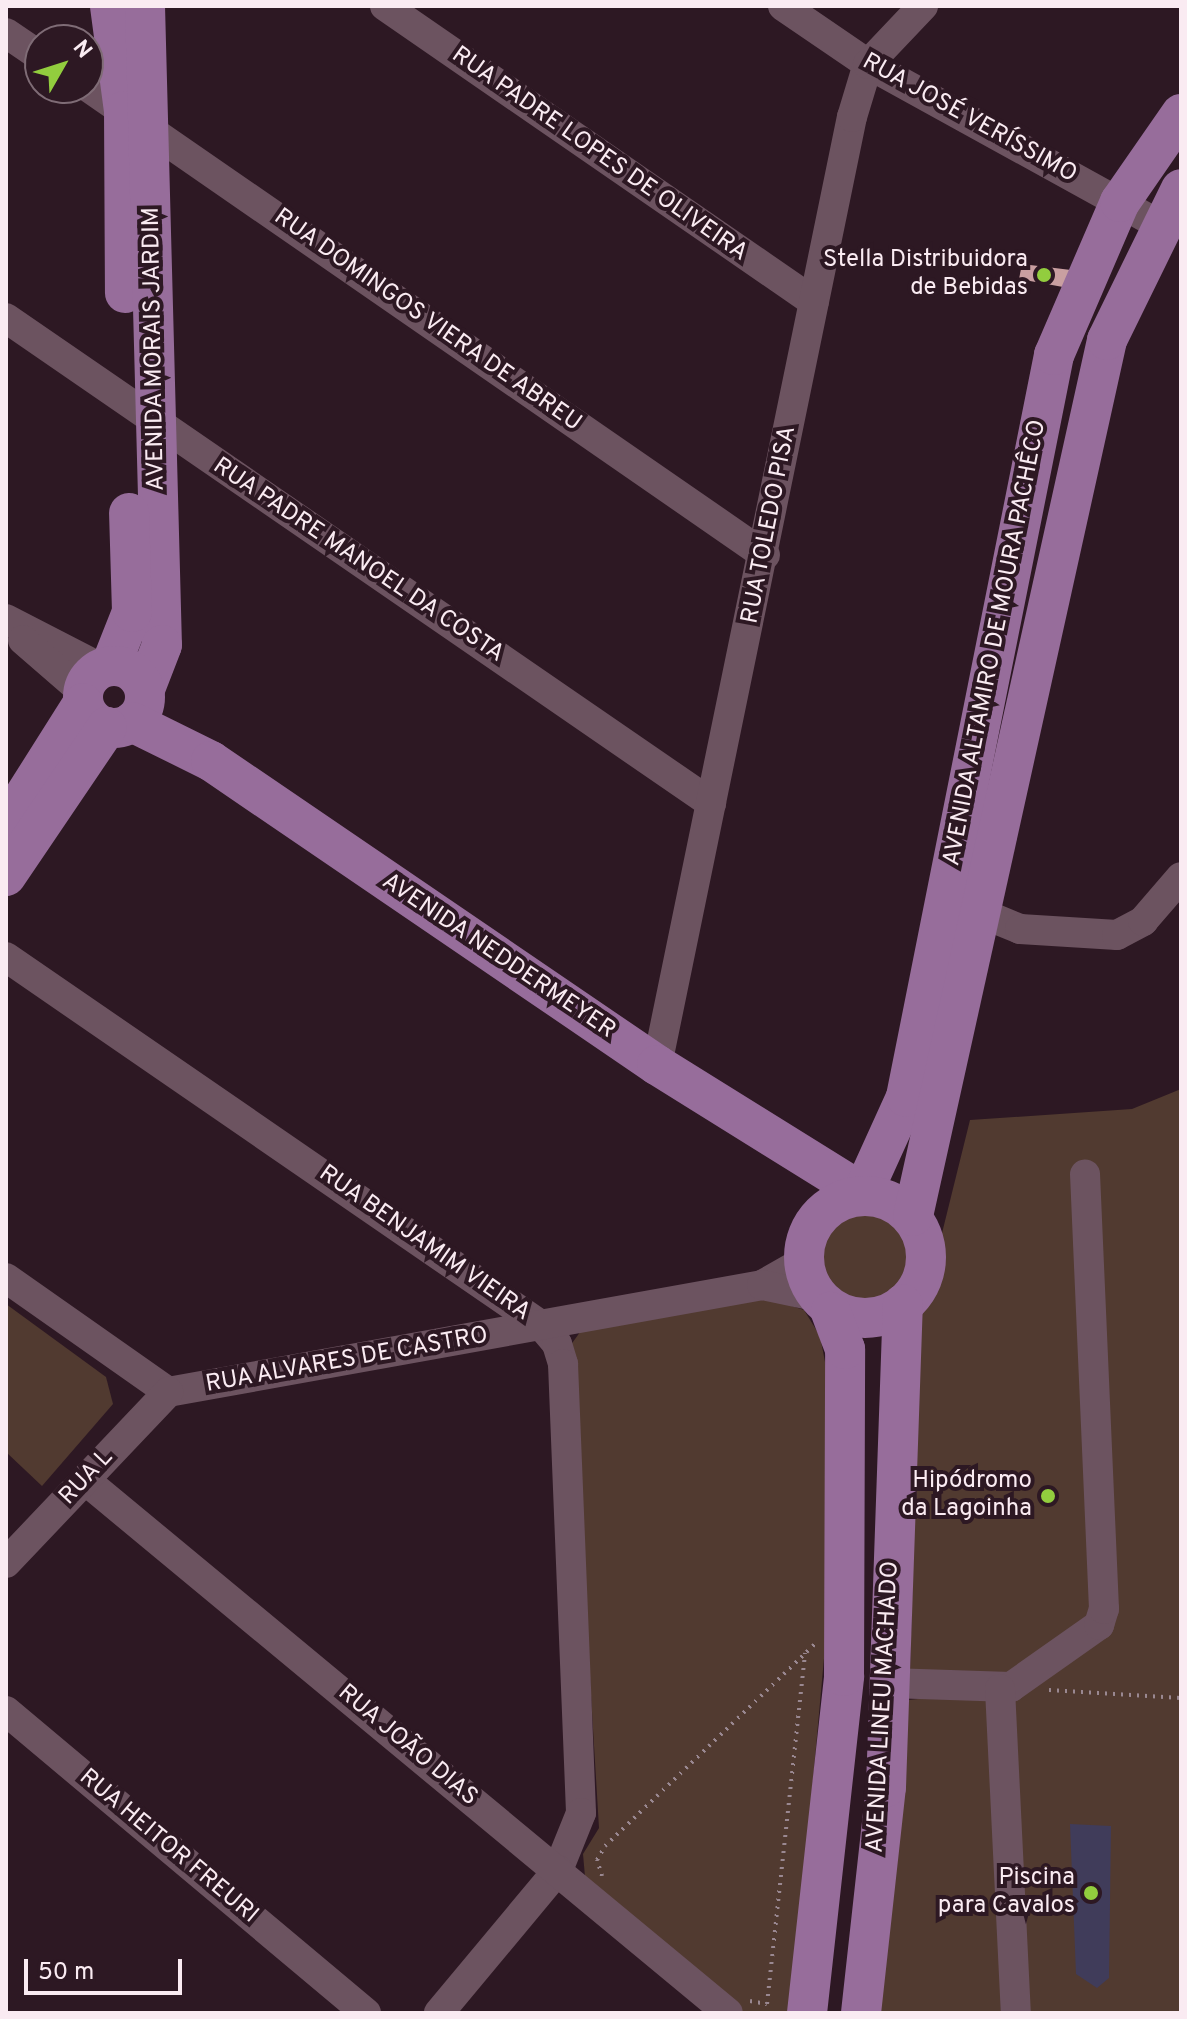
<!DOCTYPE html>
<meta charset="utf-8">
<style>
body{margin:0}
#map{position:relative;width:1187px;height:2019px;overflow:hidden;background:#2d1823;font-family:Overpass,sans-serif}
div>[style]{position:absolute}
.green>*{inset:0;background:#513a30}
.water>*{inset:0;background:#403c5a}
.building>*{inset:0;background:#c99fa1}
.path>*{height:4px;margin-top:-2px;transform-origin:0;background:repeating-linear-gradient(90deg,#9a8891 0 2px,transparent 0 8px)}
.minor>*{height:30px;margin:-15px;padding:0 15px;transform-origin:15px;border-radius:15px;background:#6c5360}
.major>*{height:40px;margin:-20px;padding:0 20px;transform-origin:20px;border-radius:20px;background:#976d9b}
.major>.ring{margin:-20px;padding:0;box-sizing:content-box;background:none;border:40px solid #976d9b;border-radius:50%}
.dots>*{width:22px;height:22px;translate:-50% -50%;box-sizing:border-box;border:4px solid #2d1823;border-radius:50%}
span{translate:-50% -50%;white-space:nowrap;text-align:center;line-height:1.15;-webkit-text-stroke:8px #2d1823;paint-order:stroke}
.street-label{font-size:24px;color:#faebf2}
.poi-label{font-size:24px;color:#faebf2}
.right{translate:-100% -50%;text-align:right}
.frame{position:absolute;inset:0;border:8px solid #faebf2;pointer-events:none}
.north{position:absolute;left:24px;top:24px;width:80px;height:80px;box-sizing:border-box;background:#2d1823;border:2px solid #7f6c76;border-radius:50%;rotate:51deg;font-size:22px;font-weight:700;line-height:32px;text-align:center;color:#faebf2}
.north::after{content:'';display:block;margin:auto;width:28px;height:36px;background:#92cd3e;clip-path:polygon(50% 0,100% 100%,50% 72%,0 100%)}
.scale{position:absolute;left:24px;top:1959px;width:158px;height:36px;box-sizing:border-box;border:4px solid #faebf2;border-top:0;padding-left:10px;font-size:24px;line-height:28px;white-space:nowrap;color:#faebf2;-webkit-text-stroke:6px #2d1823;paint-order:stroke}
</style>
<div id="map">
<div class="green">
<i style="clip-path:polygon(1181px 1089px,1181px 2013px,870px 2013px,908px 1700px,928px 1698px,910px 1670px,920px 1322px,970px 1120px,1132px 1109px)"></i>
<i style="clip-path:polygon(877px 1199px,910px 1227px,912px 1250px,897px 1298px,874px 1312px,845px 1313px,816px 1290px,812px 1256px,831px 1214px)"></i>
<i style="clip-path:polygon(767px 1298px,804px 1310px,820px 1336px,826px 1367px,826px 1636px,792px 2013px,734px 2013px,586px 1888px,583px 1854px,599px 1828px,570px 1346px,583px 1328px)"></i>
<i style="clip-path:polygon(6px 1304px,106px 1377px,113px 1404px,42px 1486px,6px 1452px)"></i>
</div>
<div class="water">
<i style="clip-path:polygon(1070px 1824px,1111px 1826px,1109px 1978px,1097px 1988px,1076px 1974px)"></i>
</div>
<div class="building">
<i style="clip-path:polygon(1022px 264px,1071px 270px,1063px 287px,1019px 279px)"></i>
</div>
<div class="path">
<i style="left:1049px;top:1690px;width:132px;rotate:3.5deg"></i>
<i style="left:602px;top:1876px;width:17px;rotate:-107deg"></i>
<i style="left:597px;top:1860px;width:16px;rotate:-60deg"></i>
<i style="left:605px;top:1846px;width:291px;rotate:-43.9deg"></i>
<i style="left:750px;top:2001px;width:17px;rotate:10deg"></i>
<i style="left:767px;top:2004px;width:353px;rotate:-83.8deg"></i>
</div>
<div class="minor">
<i style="left:385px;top:6px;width:521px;rotate:34.6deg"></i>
<i style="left:783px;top:6px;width:103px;rotate:34.3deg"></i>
<i style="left:868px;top:64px;width:333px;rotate:28.9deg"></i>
<i style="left:6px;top:33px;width:41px;rotate:34.1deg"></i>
<i style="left:88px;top:87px;width:823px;rotate:34.66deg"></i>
<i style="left:6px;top:318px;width:856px;rotate:34.53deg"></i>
<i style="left:6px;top:619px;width:107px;rotate:27.3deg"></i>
<i style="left:23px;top:640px;width:79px;rotate:40.9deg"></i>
<i style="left:981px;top:913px;width:42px;rotate:22.3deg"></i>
<i style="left:1020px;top:929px;width:97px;rotate:3.5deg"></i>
<i style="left:1117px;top:935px;width:30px;rotate:-28deg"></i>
<i style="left:1143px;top:921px;width:58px;rotate:-49.2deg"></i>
<i style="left:6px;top:957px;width:651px;rotate:34.54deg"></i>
<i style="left:542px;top:1326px;width:23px;rotate:50deg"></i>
<i style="left:557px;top:1344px;width:21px;rotate:73deg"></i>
<i style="left:563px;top:1364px;width:449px;rotate:87.7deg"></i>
<i style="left:581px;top:1813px;width:61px;rotate:112deg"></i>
<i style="left:558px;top:1870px;width:186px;rotate:129.8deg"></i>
<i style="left:657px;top:1065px;width:968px;rotate:-78.38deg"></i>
<i style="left:852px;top:117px;width:55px;rotate:-73.2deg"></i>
<i style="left:868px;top:64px;width:80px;rotate:-46.5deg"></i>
<i style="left:6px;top:1278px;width:198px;rotate:35.1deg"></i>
<i style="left:762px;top:1285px;width:53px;rotate:-29.5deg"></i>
<i style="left:168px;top:1392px;width:604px;rotate:-10.21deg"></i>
<i style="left:762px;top:1285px;width:53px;rotate:11.9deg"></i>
<i style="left:85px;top:1480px;width:835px;rotate:39.66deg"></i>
<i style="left:6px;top:1563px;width:236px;rotate:-46.5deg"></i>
<i style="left:889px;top:1683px;width:122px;rotate:1.9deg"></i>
<i style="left:1011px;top:1687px;width:108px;rotate:-35.2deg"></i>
<i style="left:1099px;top:1625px;width:17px;rotate:-73deg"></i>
<i style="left:1104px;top:1609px;width:435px;rotate:-92.5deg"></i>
<i style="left:1000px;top:1689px;width:324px;rotate:87.2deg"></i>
<i style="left:6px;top:1711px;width:470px;rotate:40deg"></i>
</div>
<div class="major">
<i style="left:110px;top:6px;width:106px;rotate:82.4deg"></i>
<i style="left:124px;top:111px;width:182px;rotate:89.7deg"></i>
<i style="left:145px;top:6px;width:639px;rotate:88.48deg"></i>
<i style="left:162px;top:645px;width:47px;rotate:111.1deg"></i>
<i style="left:111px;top:665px;width:57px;rotate:-68.4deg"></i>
<i style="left:132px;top:612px;width:99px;rotate:-91.7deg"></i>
<i class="ring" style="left:83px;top:666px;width:22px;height:22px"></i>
<i style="left:132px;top:722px;width:88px;rotate:26.3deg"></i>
<i style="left:211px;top:761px;width:540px;rotate:34.28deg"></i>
<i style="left:657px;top:1065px;width:240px;rotate:31.9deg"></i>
<i style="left:6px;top:825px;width:144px;rotate:-57.7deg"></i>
<i style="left:6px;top:876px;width:180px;rotate:-55.9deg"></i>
<i style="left:863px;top:1192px;width:104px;rotate:-65.6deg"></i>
<i style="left:906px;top:1097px;width:757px;rotate:-78.72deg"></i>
<i style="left:1054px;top:355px;width:167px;rotate:-66.7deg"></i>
<i style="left:1120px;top:202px;width:107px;rotate:-55.3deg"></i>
<i class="ring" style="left:804px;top:1196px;width:82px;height:82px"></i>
<i style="left:913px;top:1216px;width:897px;rotate:-77.51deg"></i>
<i style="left:1107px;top:340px;width:168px;rotate:-63.9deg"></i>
<i style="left:807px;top:2013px;width:339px;rotate:-83.7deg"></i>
<i style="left:844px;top:1676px;width:327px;rotate:-89.8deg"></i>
<i style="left:845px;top:1349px;width:40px;rotate:-111deg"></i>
<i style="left:861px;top:2013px;width:227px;rotate:-83.7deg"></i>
<i style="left:886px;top:1787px;width:483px;rotate:-88deg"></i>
</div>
<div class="dots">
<i style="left:1044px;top:275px;background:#92cd3e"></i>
<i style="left:1048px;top:1496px;background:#92cd3e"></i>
<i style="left:1091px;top:1893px;background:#92cd3e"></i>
</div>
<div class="street-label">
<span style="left:969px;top:119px;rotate:29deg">RUA JOSÉ VERÍSSIMO</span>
<span style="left:599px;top:155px;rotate:35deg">RUA PADRE LOPES DE OLIVEIRA</span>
<span style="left:427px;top:321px;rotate:35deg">RUA DOMINGOS VIERA DE ABREU</span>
<span style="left:155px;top:349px;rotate:-91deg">AVENIDA MORAIS JARDIM</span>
<span style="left:770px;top:525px;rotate:-79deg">RUA TOLEDO PISA</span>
<span style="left:358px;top:561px;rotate:34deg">RUA PADRE MANOEL DA COSTA</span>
<span style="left:996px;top:643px;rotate:-79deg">AVENIDA ALTAMIRO DE MOURA PACHÊCO</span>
<span style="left:498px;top:957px;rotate:34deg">AVENIDA NEDDERMEYER</span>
<span style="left:424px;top:1244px;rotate:35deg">RUA BENJAMIM VIEIRA</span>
<span style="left:347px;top:1361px;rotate:-10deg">RUA ALVARES DE CASTRO</span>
<span style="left:87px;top:1478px;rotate:-47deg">RUA L</span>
<span style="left:884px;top:1707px;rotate:-87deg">AVENIDA LINEU MACHADO</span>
<span style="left:407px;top:1746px;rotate:40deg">RUA JOÃO DIAS</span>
<span style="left:168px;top:1847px;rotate:40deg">RUA HEITOR FREURI</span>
</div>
<div class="poi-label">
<span class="right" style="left:1028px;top:275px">Stella Distribuidora<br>de Bebidas</span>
<span class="right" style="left:1032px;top:1496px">Hipódromo<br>da Lagoinha</span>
<span class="right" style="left:1075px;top:1893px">Piscina<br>para Cavalos</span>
</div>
<div class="frame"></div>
<div class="north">N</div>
<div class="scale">50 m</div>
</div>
